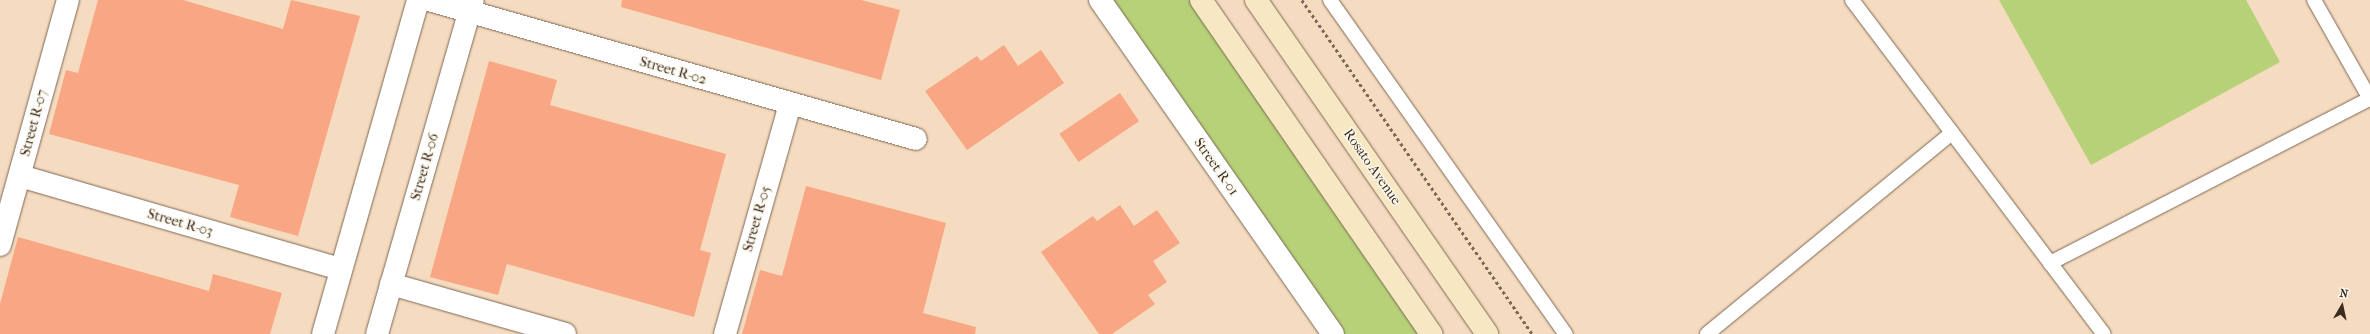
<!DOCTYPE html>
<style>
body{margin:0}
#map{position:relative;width:2370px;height:334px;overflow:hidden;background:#f5dbbf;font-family:"IM FELL French Canon",serif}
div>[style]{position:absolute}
.green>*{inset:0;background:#b6d177}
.building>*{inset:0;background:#f8a683;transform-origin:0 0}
.path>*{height:2.5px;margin-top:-1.25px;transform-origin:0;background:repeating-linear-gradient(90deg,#7c6856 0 3px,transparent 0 6px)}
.roads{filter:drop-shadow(0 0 1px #7c6856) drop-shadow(0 0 1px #7c6856)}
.lane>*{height:14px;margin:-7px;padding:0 7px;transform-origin:7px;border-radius:7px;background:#fff}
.street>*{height:22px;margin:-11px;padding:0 11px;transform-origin:11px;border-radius:11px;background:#fff}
.secondary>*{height:22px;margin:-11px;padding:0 11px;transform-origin:11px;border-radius:11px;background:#f7e8c3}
span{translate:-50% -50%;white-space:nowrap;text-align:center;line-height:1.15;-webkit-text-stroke:3px #fbf7ec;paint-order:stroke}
.street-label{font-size:14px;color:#3b2a1e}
.north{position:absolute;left:2322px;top:286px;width:40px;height:40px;-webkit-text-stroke:3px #fbf7ec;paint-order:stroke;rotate:9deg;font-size:11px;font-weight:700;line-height:16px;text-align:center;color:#3b2a1e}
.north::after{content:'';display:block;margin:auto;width:14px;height:18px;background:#3b2a1e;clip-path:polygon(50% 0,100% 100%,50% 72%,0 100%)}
</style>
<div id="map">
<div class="green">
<i style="clip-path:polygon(1100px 0,1201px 0,1431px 334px,1333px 334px)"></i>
<i style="clip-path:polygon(1999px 0,2246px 0,2280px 62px,2091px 165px)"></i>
</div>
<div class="building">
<i style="clip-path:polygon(98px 0,183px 0,283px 29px,291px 0,360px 16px,298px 236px,230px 217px,239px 185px,49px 134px,66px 70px,78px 73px)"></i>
<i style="clip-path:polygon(622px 0,861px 0,900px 10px,881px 80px,621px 7px)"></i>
<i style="clip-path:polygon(1004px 45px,1018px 66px,1041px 50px,1064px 83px,967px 150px,925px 91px,977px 56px,981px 61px)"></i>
<i style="clip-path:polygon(489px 61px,557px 80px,550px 105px,726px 154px,700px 250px,711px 253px,694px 317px,507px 264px,498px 295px,430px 277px)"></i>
<i style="left:1120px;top:93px;width:34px;height:73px;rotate:56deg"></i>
<i style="clip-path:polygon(806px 186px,946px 223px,923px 313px,976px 327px,975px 334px,742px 334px,760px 270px,782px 276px)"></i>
<i style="clip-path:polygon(1120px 205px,1134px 226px,1157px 210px,1180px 243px,1153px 261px,1167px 282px,1148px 295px,1155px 304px,1112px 334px,1099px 334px,1041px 252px,1093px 216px,1097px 221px)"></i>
<i style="clip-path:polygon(18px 237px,209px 291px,213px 274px,282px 293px,270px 334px,0 334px,0 304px)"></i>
</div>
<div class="path">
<i style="left:1302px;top:0;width:406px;rotate:55.4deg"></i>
</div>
<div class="roads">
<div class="lane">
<i style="left:1330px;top:0;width:409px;rotate:54.8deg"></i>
<i style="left:1852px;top:0;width:418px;rotate:53deg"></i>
<i style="left:2314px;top:0;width:114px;rotate:60.5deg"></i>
<i style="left:2050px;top:263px;width:359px;rotate:-27.2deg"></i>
<i style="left:1707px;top:334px;width:317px;rotate:-39.4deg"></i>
</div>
<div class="street">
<i style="left:429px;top:0;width:506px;rotate:15.93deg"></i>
<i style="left:1100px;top:0;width:407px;rotate:55.1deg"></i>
<i style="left:20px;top:176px;width:334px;rotate:16.2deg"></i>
<i style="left:0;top:245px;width:254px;rotate:-74.5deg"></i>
<i style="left:391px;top:284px;width:181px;rotate:16deg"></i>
<i style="left:323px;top:334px;width:347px;rotate:-74.1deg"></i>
<i style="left:377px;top:334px;width:348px;rotate:-74deg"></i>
<i style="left:725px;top:334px;width:238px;rotate:-74.2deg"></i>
</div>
<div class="secondary">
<i style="left:1201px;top:0;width:406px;rotate:55.4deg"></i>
<i style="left:1256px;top:0;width:406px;rotate:55.3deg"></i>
</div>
</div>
<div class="street-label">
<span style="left:673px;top:71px;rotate:16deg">Street R-02</span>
<span style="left:34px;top:123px;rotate:-75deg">Street R-07</span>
<span style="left:425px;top:167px;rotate:-74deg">Street R-06</span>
<span style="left:1216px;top:167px;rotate:55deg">Street R-01</span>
<span style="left:1372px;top:167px;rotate:55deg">Rosato Avenue</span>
<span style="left:757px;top:219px;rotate:-74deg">Street R-05</span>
<span style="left:180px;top:223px;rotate:16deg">Street R-03</span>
</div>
<div class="north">N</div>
</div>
